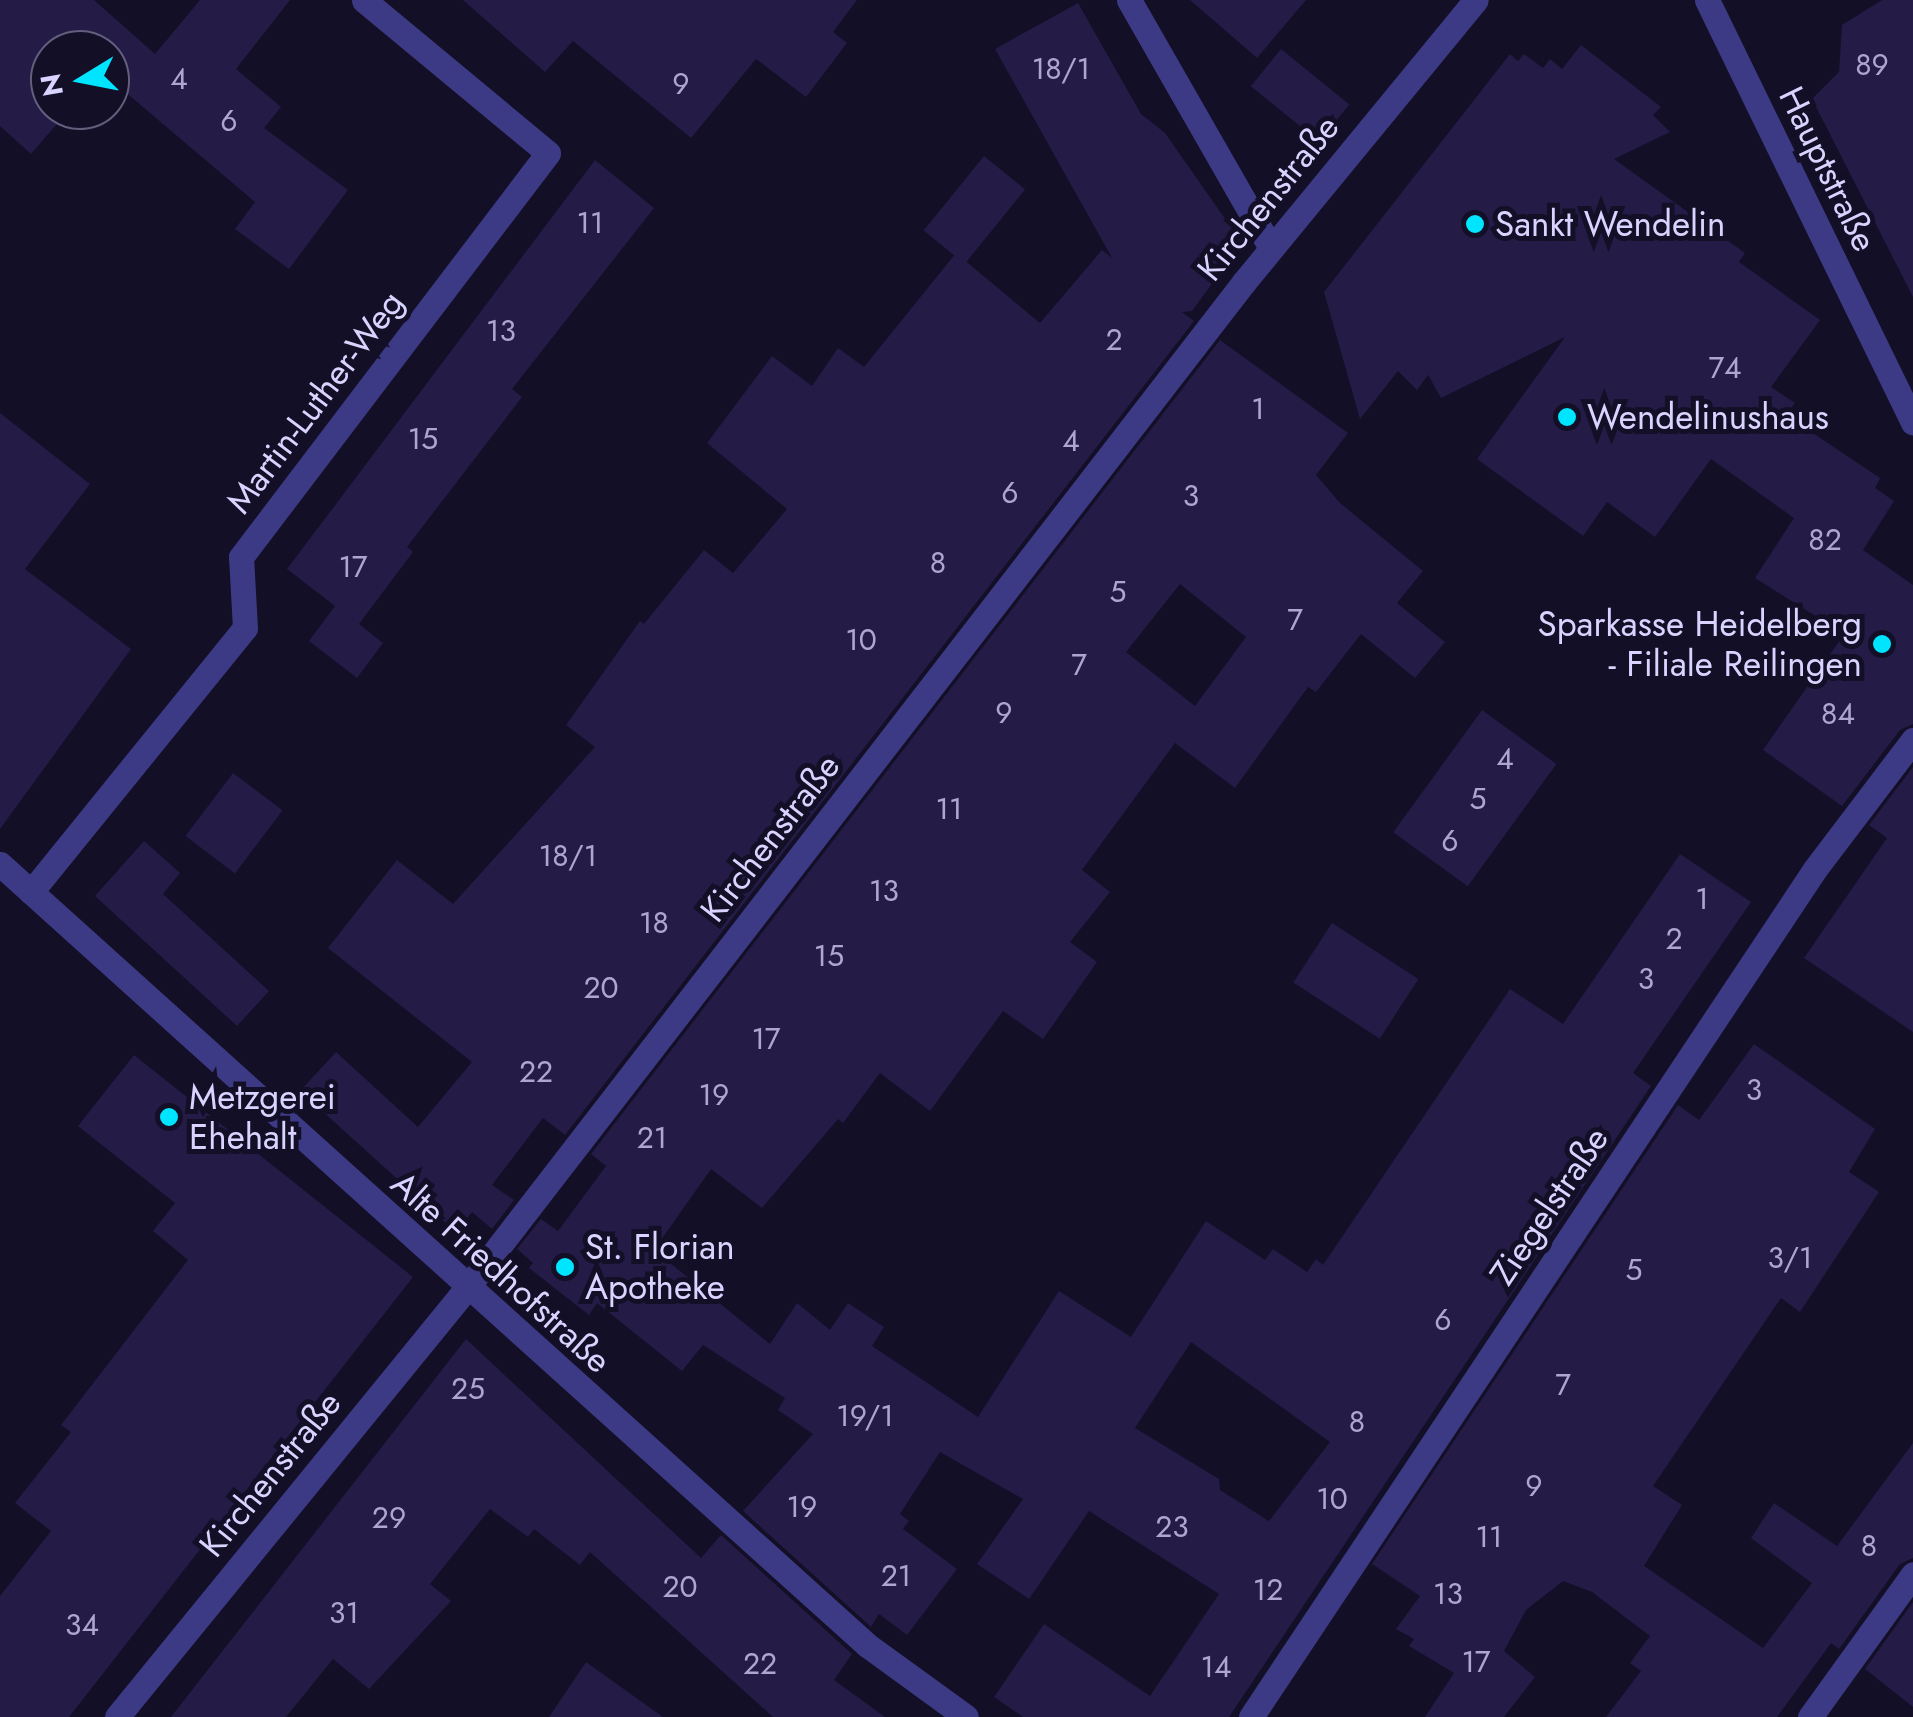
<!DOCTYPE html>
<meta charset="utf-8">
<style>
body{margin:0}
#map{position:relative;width:1913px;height:1717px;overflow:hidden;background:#130f26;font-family:Jost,sans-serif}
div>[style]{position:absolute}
.building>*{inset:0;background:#241b47;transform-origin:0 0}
.minor>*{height:25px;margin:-12.5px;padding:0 12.5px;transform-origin:12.5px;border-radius:12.5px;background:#3d3a85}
.dots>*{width:28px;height:28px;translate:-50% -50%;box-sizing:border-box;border:5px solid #130f26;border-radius:50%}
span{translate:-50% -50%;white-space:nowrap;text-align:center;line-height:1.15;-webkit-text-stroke:10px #130f26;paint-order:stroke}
.number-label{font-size:30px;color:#aca6d1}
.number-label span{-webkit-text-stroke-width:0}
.street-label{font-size:35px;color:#d9d4ff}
.poi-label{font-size:35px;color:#d9d4ff}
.left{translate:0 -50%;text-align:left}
.right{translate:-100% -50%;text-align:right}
.north{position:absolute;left:30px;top:30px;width:100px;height:100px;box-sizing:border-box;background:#130f26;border:2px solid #625e7d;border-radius:50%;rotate:260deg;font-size:28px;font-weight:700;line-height:40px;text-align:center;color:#d9d4ff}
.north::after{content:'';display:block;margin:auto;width:35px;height:45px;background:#00e5ff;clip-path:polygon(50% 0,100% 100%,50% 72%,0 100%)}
</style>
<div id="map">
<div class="building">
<i style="clip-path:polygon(0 0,94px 0,155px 54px,200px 0,290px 0,236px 69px,281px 107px,264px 128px,348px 190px,289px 269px,235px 229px,255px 202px,110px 79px,110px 50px,50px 50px,50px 110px,69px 110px,31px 154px,0 126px)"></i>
<i style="clip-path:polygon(463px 0,857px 0,833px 32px,847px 43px,806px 97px,756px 59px,691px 138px,573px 41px,545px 72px)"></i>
<i style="clip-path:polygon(1190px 0,1306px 0,1257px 58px)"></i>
<i style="clip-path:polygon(1882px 0,1913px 0,1913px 297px,1812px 99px,1839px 72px,1842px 25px)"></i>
<i style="clip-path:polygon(1078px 3px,1141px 114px,1165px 133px,1242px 243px,1192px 311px,1182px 312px,1194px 321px,565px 1135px,543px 1118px,492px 1185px,514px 1200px,492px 1229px,472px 1212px,456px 1232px,300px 1091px,336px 1052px,418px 1127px,472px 1062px,328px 948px,397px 860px,453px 904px,595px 747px,566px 725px,640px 621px,644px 624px,704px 550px,733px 573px,787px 509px,707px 443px,772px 356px,812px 386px,838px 348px,864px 367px,956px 253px,1040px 323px,1102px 250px,1112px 258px,995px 49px)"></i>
<i style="clip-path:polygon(1581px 45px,1661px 107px,1653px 115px,1670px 132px,1614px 159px,1745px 253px,1739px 262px,1820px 320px,1771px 387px,1795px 403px,1786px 415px,1880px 478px,1875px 488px,1894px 501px,1863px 550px,1913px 585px,1913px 724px,1900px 730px,1842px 806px,1763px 750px,1840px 640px,1833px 635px,1836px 629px,1755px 578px,1794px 518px,1711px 459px,1655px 537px,1607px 502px,1583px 536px,1477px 459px,1565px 337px,1441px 398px,1428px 375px,1417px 390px,1398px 371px,1360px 419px,1324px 292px,1510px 54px,1518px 61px,1524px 54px,1543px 68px,1550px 59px,1562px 69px)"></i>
<i style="left:1281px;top:49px;width:88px;height:48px;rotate:39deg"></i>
<i style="left:984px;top:156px;width:53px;height:96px;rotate:39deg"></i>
<i style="clip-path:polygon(595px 160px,654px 208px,512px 389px,522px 397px,407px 547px,413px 552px,359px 624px,383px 643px,357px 678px,309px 641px,335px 606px,287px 569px)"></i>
<i style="clip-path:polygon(evenodd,1220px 340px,1348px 433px,1316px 475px,1340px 503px,1423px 571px,1397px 603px,1445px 642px,1415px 678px,1361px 634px,1316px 692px,1308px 687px,1235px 788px,1175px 743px,1082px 870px,1110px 892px,1070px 942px,1097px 962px,1043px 1039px,1003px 1011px,930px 1111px,880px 1073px,843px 1123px,838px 1119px,762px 1208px,711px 1169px,654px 1250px,770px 1344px,797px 1303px,830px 1330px,848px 1303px,884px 1327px,872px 1346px,978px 1417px,1059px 1291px,1131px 1337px,1206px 1221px,1265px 1260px,1273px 1249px,1307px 1272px,1316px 1259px,1323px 1265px,1510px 989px,1563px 1024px,1680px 854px,1751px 902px,1633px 1073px,1651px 1086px,1229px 1717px,1023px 1717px,994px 1697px,1044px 1624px,1150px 1696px,1219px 1594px,1089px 1511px,1029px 1599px,977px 1564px,1023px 1499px,940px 1452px,900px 1514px,909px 1521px,903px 1529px,957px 1569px,907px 1635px,879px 1614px,871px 1627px,743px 1511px,813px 1434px,778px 1410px,785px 1398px,703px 1345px,682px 1371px,597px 1303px,589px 1315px,529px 1268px,533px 1263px,517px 1249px,541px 1219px,558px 1231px,606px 1166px,591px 1154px,1220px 340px,1180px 584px,1246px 637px,1195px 706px,1126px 652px,1180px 584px,1220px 340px,1191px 1342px,1330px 1442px,1269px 1521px,1220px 1490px,1219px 1479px,1135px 1428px,1191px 1342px)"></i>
<i style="clip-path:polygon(0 413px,90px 484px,25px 569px,131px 649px,0 829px)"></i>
<i style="left:1482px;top:710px;width:92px;height:151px;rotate:36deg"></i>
<i style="clip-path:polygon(1913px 767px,1913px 1032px,1804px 958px,1887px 838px,1869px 825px)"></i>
<i style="left:233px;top:773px;width:62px;height:79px;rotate:37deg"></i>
<i style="clip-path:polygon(144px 841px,180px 873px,163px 894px,269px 991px,237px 1026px,95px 896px)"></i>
<i style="left:1332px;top:923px;width:103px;height:71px;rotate:33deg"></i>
<i style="clip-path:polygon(1754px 1044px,1875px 1129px,1849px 1172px,1879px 1192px,1800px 1312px,1781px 1298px,1653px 1486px,1682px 1505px,1644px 1566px,1763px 1648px,1812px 1583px,1751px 1538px,1774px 1503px,1837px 1546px,1913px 1443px,1913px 1558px,1900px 1564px,1839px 1649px,1831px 1643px,1777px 1717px,1606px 1717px,1641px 1671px,1630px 1663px,1650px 1636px,1592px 1592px,1563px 1581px,1526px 1610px,1504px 1651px,1535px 1677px,1504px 1717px,1425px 1717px,1454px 1673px,1409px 1646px,1414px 1639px,1396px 1629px,1420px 1596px,1372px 1564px,1678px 1105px,1699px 1120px)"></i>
<i style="clip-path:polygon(134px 1055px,413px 1277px,69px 1717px,0 1717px,0 1596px,51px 1531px,15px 1503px,71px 1432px,61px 1425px,188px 1260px,153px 1231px,175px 1203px,78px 1126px)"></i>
<i style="clip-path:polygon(466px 1339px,701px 1558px,721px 1535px,852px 1654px,834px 1680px,885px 1717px,773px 1717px,590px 1552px,580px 1565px,534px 1529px,528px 1537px,490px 1509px,430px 1584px,451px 1601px,369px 1689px,333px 1659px,286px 1717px,171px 1717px)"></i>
<i style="clip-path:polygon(1913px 1602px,1913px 1707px,1865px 1669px)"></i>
<i style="clip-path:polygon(586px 1662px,663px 1717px,549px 1717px)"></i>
</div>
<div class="minor">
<i style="left:1129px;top:0;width:286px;rotate:60.2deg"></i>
<i style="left:1707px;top:0;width:470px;rotate:64deg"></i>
<i style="left:0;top:864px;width:1167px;rotate:42.01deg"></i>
<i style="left:867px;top:1645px;width:122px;rotate:36deg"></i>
<i style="left:31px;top:892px;width:340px;rotate:-51deg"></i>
<i style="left:245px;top:628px;width:71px;rotate:-93.2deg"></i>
<i style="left:241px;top:557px;width:507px;rotate:-52.77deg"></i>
<i style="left:548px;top:153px;width:239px;rotate:-140.3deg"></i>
<i style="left:117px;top:1717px;width:552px;rotate:-50.81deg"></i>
<i style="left:466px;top:1289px;width:1273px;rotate:-52.31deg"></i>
<i style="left:1244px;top:282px;width:365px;rotate:-50.6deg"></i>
<i style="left:1251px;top:1717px;width:1018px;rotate:-56.37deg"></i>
<i style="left:1815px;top:869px;width:162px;rotate:-52.8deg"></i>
<i style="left:1810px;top:1717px;width:176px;rotate:-54.2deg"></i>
</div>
<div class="dots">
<i style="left:1475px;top:224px;background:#00e5ff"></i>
<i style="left:1567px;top:417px;background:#00e5ff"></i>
<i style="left:1882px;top:644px;background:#00e5ff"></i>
<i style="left:169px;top:1117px;background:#00e5ff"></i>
<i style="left:565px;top:1267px;background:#00e5ff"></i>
</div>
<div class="number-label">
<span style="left:1872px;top:65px">89</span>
<span style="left:1061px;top:69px">18/1</span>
<span style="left:179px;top:79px">4</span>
<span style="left:681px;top:84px">9</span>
<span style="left:229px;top:121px">6</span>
<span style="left:590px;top:223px">11</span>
<span style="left:501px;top:331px">13</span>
<span style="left:1114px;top:340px">2</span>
<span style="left:1725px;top:368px">74</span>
<span style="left:1258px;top:409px">1</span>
<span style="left:423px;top:439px">15</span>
<span style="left:1071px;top:441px">4</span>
<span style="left:1010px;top:493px">6</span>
<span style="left:1191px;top:496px">3</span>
<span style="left:1825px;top:540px">82</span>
<span style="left:938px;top:563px">8</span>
<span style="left:353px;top:567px">17</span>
<span style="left:1118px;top:592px">5</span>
<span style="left:1295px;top:620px">7</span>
<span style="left:861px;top:640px">10</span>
<span style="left:1079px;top:665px">7</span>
<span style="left:1004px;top:713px">9</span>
<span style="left:1838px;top:714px">84</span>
<span style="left:1505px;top:759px">4</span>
<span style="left:1478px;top:799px">5</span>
<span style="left:949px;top:809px">11</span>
<span style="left:1450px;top:841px">6</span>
<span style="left:568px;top:856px">18/1</span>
<span style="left:884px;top:891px">13</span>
<span style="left:1702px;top:899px">1</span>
<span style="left:654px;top:923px">18</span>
<span style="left:1674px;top:939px">2</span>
<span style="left:829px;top:956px">15</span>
<span style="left:1646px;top:979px">3</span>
<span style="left:601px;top:988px">20</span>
<span style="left:766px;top:1039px">17</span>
<span style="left:536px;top:1072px">22</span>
<span style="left:1754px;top:1090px">3</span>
<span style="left:714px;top:1095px">19</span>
<span style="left:652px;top:1138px">21</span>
<span style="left:1790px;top:1258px">3/1</span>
<span style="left:1634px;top:1270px">5</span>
<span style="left:1443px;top:1320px">6</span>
<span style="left:1563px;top:1385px">7</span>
<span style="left:468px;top:1389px">25</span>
<span style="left:865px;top:1416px">19/1</span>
<span style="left:1357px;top:1422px">8</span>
<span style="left:1534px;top:1486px">9</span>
<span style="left:1332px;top:1499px">10</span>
<span style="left:802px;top:1507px">19</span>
<span style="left:389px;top:1518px">29</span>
<span style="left:1172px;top:1527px">23</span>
<span style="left:1489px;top:1537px">11</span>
<span style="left:1869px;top:1546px">8</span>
<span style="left:896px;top:1576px">21</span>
<span style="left:680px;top:1587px">20</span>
<span style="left:1268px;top:1590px">12</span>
<span style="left:1448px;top:1594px">13</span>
<span style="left:344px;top:1613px">31</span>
<span style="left:82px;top:1625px">34</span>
<span style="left:1476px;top:1662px">17</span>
<span style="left:760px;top:1664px">22</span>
<span style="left:1216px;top:1667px">14</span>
</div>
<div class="street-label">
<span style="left:1828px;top:169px;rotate:64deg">Hauptstraße</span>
<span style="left:1268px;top:198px;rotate:-51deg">Kirchenstraße</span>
<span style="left:315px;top:402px;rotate:-53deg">Martin-Luther-Weg</span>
<span style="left:770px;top:838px;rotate:-52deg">Kirchenstraße</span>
<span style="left:1549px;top:1206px;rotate:-56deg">Ziegelstraße</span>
<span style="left:501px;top:1272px;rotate:42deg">Alte Friedhofstraße</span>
<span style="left:270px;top:1474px;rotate:-51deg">Kirchenstraße</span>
</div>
<div class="poi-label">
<span class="left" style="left:1495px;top:224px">Sankt Wendelin</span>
<span class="left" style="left:1587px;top:417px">Wendelinushaus</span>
<span class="right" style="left:1862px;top:644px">Sparkasse Heidelberg<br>- Filiale Reilingen</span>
<span class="left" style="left:189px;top:1117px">Metzgerei<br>Ehehalt</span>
<span class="left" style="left:585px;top:1267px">St. Florian<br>Apotheke</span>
</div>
<div class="north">N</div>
</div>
